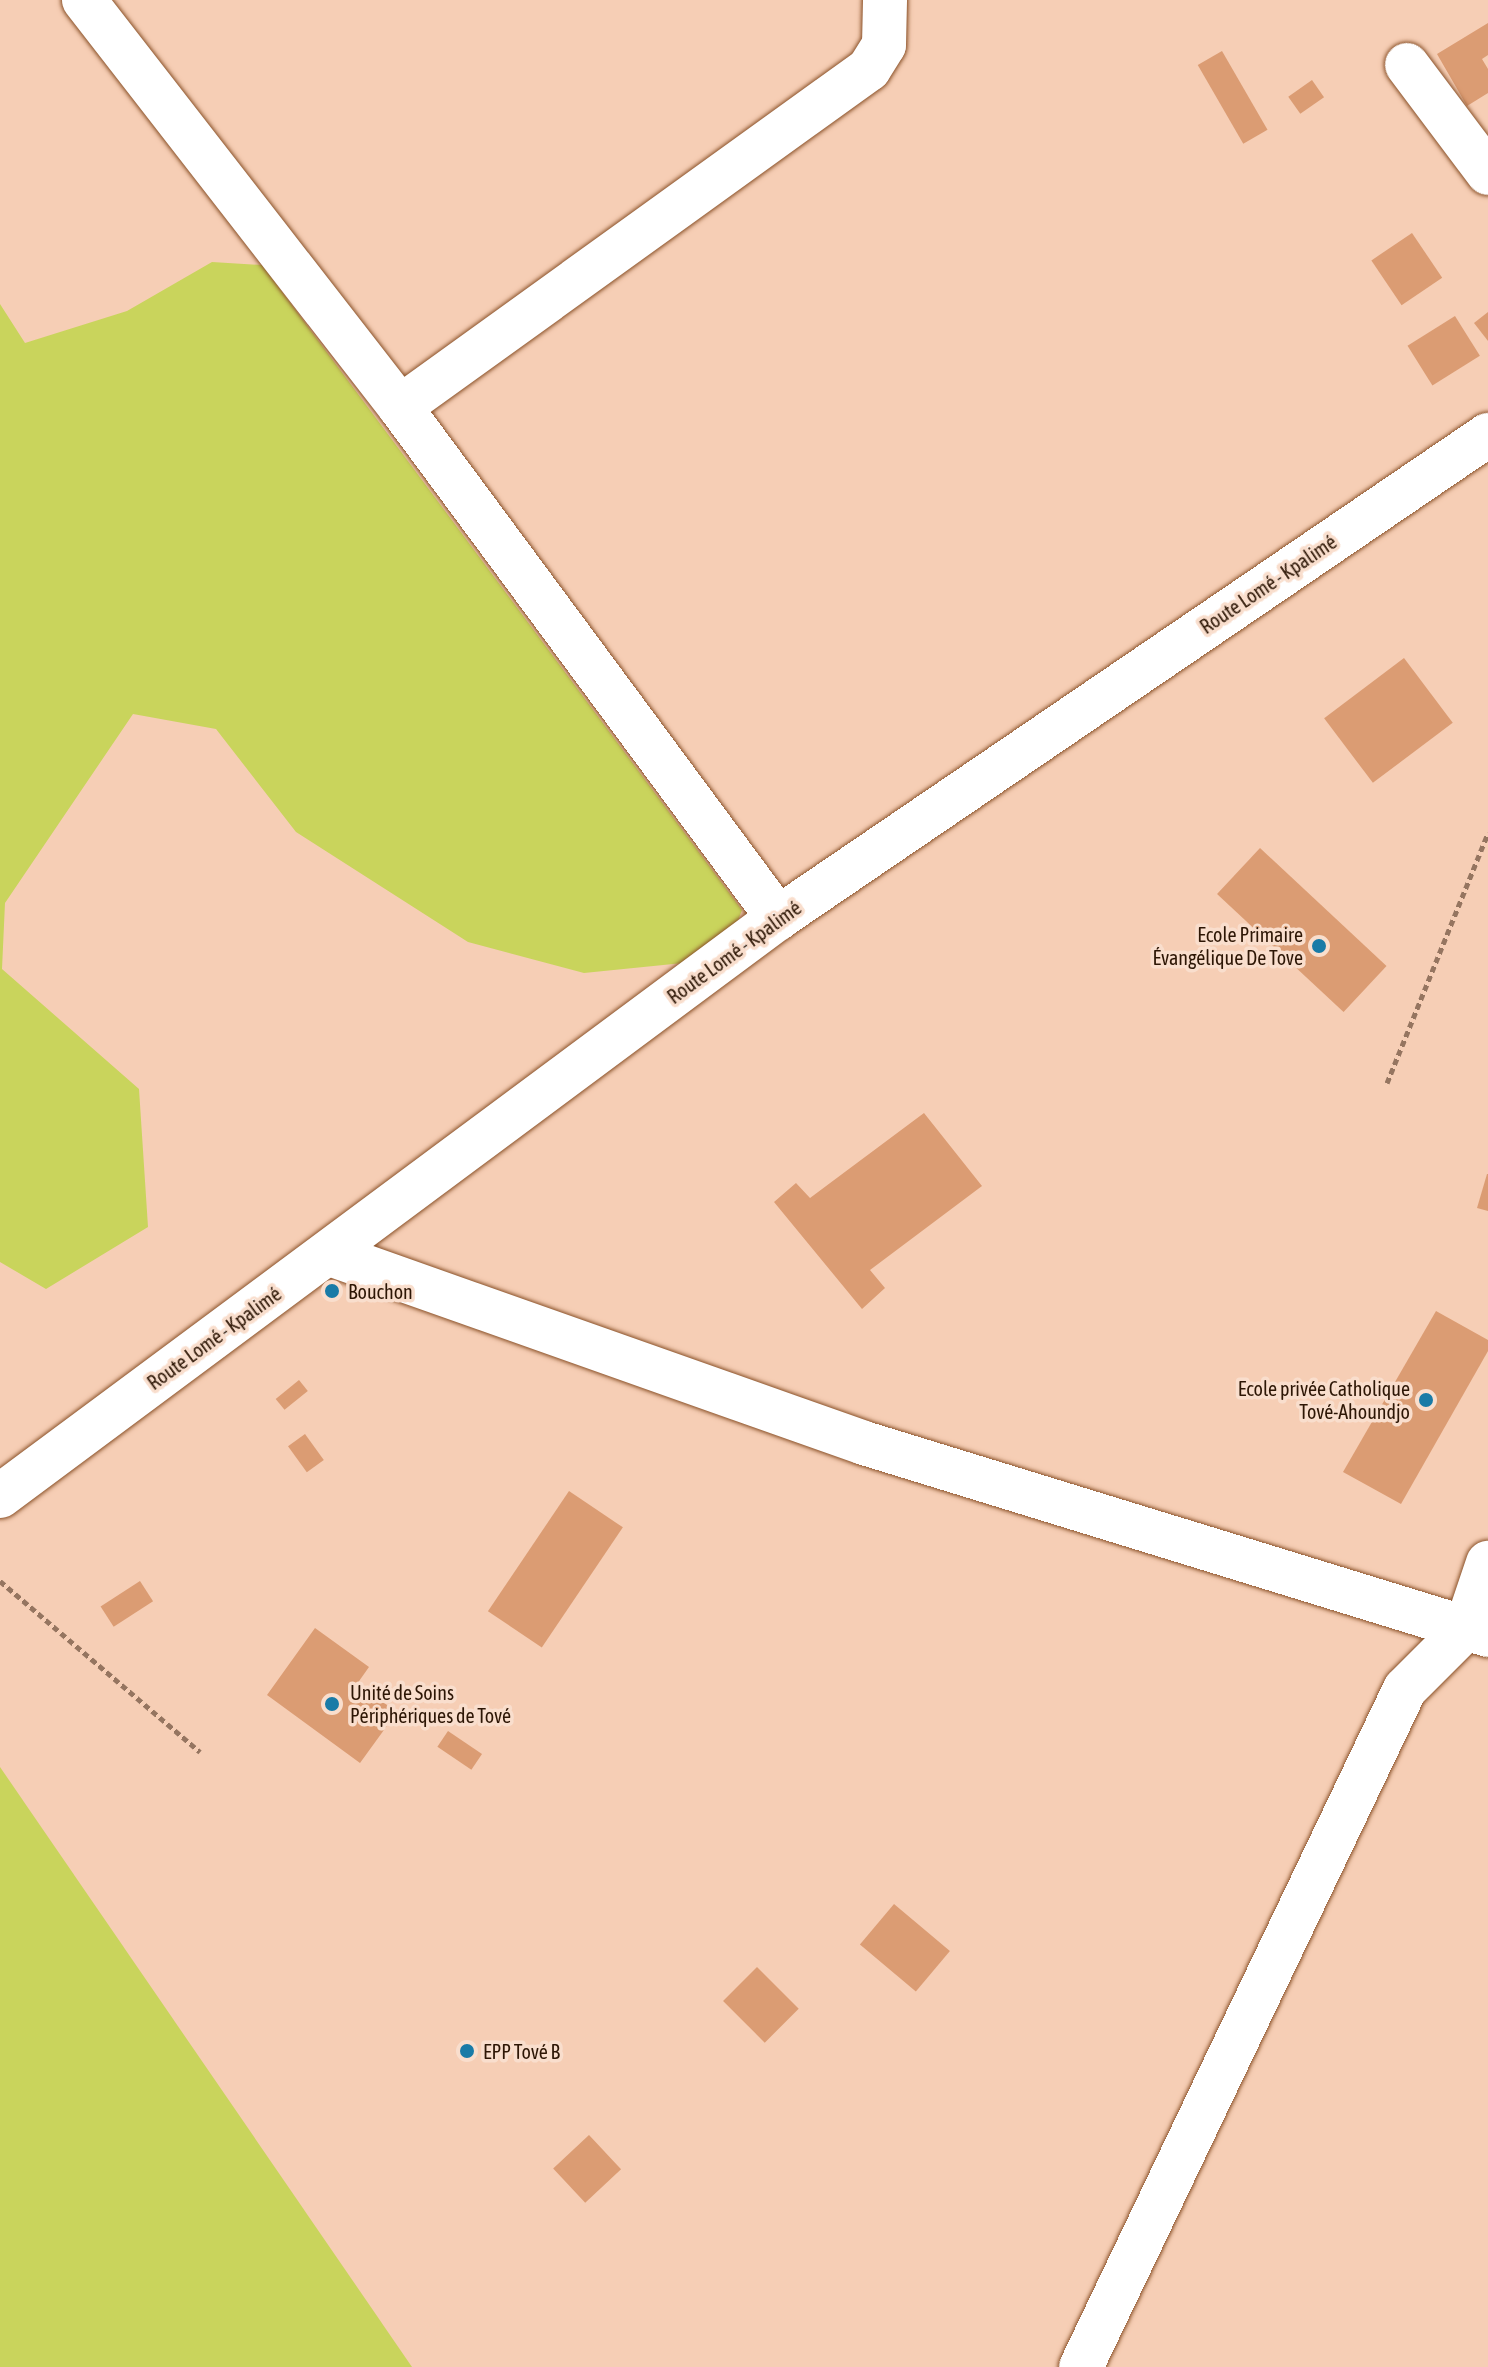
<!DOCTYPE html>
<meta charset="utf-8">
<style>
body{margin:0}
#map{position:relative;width:1488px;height:2367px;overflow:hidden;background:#f6ceb5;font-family:"Asap Condensed",sans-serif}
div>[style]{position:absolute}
.green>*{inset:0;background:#c9d45c}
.building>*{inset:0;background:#db9c73;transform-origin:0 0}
.path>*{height:5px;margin-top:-2.5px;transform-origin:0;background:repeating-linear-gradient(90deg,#957560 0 6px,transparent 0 10px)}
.roads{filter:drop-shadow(0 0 2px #8a5128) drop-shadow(0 0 2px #8a5128)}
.street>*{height:44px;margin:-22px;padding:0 22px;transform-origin:22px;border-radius:22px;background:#fff}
.primary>*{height:44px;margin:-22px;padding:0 22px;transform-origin:22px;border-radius:22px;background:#fff}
.dots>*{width:22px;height:22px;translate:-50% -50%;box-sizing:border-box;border:4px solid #f9decd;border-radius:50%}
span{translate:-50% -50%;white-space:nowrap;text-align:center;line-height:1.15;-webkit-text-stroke:7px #f9decd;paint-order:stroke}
.street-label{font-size:20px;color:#2d1605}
.poi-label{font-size:20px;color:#2d1605}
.right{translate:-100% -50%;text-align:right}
.left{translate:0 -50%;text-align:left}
</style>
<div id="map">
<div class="green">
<i style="clip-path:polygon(212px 262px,262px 265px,742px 910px,729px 945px,683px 963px,584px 973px,468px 942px,296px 832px,216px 729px,133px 714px,5px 903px,2px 969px,139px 1089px,148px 1227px,46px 1289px,0 1262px,0 304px,25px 343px,127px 311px)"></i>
<i style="clip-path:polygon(0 1767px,412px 2367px,0 2367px)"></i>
</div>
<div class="building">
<i style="clip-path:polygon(1488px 23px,1488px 55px,1482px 59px,1488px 69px,1488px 93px,1467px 106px,1437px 54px)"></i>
<i style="left:1222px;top:51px;width:91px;height:28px;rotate:60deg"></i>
<i style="left:1312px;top:80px;width:21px;height:29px;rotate:55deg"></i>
<i style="left:1412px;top:233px;width:54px;height:49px;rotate:56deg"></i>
<i style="clip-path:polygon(1488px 312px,1488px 341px,1474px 323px)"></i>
<i style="left:1455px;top:316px;width:47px;height:56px;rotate:58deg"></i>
<i style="left:1404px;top:658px;width:81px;height:100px;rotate:53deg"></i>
<i style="left:1260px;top:848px;width:173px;height:63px;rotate:43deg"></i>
<i style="clip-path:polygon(924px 1113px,982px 1186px,870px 1270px,885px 1288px,862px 1309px,774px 1202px,796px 1183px,810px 1198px)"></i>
<i style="clip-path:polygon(1487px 1174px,1488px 1174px,1488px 1211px,1477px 1208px)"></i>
<i style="clip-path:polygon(1436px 1311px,1488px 1340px,1488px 1351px,1401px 1504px,1343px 1472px)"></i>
<i style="left:299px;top:1380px;width:14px;height:30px;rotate:51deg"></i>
<i style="left:305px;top:1434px;width:32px;height:21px;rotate:54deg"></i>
<i style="left:569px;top:1491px;width:65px;height:145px;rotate:34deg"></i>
<i style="left:140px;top:1581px;width:24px;height:47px;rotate:57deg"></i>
<i style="clip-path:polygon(315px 1628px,369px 1667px,357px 1684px,397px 1712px,360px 1763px,267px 1695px)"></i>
<i style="left:448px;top:1731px;width:41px;height:19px;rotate:34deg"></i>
<i style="left:894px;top:1904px;width:73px;height:53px;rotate:40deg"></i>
<i style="left:757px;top:1967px;width:59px;height:48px;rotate:45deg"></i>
<i style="left:589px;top:2135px;width:47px;height:49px;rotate:47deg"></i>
</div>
<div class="path">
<i style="left:1387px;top:1083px;width:270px;rotate:-68deg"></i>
<i style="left:0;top:1581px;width:263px;rotate:40.5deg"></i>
</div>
<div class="roads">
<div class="street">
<i style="left:84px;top:0;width:515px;rotate:52.17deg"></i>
<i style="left:400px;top:407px;width:578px;rotate:-35.78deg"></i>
<i style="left:869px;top:69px;width:28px;rotate:-58deg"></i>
<i style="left:884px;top:45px;width:45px;rotate:-88.7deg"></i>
<i style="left:1407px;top:65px;width:135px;rotate:53.1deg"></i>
<i style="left:400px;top:407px;width:636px;rotate:53.51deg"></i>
<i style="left:330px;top:1254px;width:566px;rotate:19.49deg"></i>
<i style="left:864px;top:1443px;width:653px;rotate:17.1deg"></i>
<i style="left:1081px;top:2367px;width:751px;rotate:-64.46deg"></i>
<i style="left:1405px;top:1689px;width:86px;rotate:-45deg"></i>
<i style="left:1466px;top:1628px;width:69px;rotate:-71.3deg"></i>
</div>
<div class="primary">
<i style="left:0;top:1496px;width:969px;rotate:-36.61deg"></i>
<i style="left:778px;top:918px;width:859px;rotate:-34.23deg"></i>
</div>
</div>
<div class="dots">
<i style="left:1319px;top:946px;background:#197ba7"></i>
<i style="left:332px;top:1291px;background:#197ba7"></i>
<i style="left:1426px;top:1400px;background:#197ba7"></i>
<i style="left:332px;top:1704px;background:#197ba7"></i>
<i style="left:467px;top:2051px;background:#197ba7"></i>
</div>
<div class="street-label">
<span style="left:1268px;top:584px;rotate:-34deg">Route Lomé - Kpalimé</span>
<span style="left:734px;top:952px;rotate:-36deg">Route Lomé - Kpalimé</span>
<span style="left:214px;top:1338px;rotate:-36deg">Route Lomé - Kpalimé</span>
</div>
<div class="poi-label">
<span class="right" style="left:1303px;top:946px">Ecole Primaire<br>Évangélique De Tove</span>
<span class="left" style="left:348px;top:1291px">Bouchon</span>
<span class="right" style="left:1410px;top:1400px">Ecole privée Catholique<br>Tové-Ahoundjo</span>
<span class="left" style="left:350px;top:1704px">Unité de Soins<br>Périphériques de Tové</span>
<span class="left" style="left:483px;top:2051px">EPP Tové B</span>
</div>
</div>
